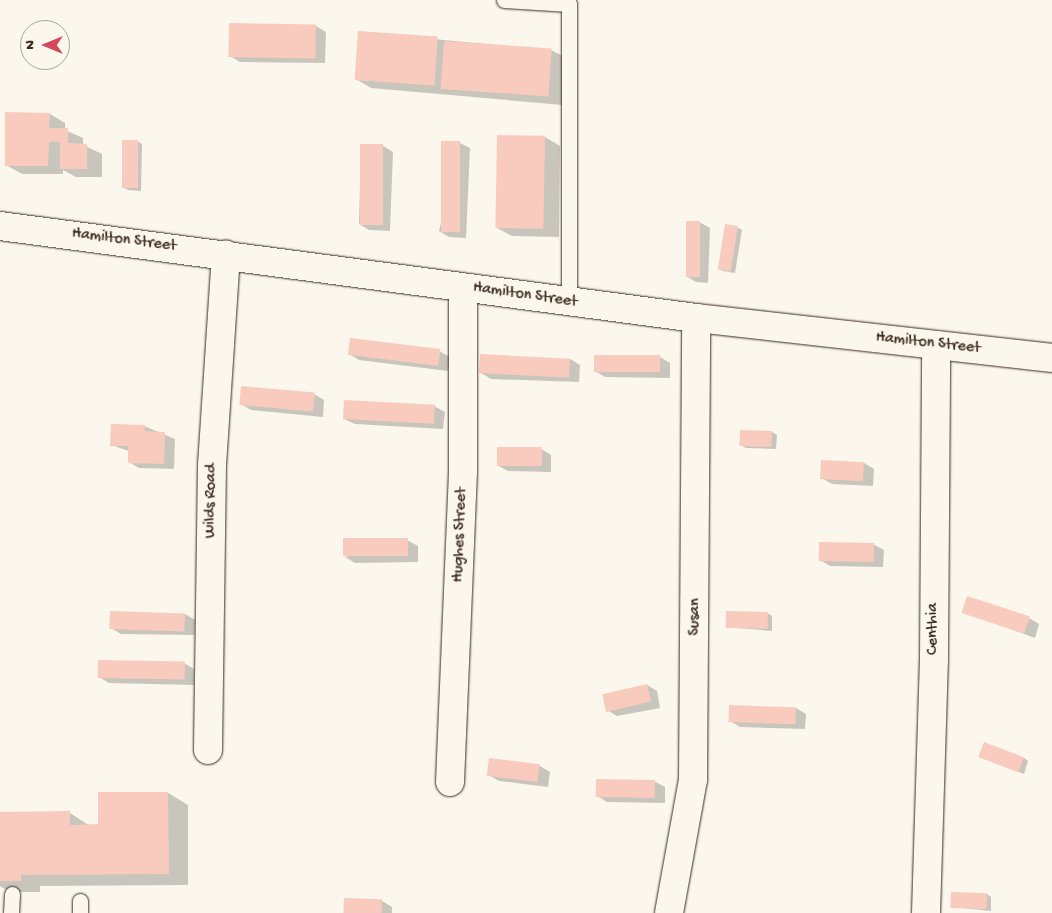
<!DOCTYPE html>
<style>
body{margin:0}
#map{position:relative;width:1052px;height:913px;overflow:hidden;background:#fbf7ec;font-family:"Gochi Hand",sans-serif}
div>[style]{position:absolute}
.shadow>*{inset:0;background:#0003}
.building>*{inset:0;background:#f9cabe;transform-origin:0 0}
.roads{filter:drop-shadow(0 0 1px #3b2a1e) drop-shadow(0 0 1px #3b2a1e)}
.service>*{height:15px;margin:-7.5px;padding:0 7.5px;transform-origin:7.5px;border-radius:7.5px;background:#fbf7ec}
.minor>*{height:28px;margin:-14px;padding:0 14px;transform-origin:14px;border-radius:14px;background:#fbf7ec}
span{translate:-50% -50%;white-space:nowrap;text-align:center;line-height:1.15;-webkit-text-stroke:4px #fbf7ec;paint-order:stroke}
.street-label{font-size:16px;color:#3b2a1e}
.north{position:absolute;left:20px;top:20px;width:50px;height:50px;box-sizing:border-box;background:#fbf7ec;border:1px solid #aea59a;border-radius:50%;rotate:270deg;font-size:14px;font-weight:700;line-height:20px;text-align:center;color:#3b2a1e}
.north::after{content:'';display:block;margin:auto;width:18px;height:22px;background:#d1495b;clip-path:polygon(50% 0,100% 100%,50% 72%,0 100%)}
</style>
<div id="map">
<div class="shadow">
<i style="clip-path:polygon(316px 26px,326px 32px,325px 63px,240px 62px,230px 56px)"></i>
<i style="clip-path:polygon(359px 32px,551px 50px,567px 58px,563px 105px,371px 88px,356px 79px)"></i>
<i style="clip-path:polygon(50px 114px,65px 123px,65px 130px,83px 138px,83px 145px,102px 154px,102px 177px,76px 177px,63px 170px,63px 174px,22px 174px,6px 165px)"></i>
<i style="clip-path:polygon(498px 137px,545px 137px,560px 146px,559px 237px,512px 236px,497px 228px)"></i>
<i style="clip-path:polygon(137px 141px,142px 144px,141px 191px,128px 190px,123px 187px)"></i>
<i style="clip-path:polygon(460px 143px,470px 148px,466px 238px,449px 237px,439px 231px)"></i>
<i style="clip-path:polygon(361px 145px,383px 146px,393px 152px,390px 231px,369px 230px,359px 224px)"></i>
<i style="clip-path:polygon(699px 222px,710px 228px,708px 283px,696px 282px,686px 276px)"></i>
<i style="clip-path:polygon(737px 227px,742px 230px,735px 273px,723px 271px,719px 269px)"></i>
<i style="clip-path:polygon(439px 351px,450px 357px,448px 371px,359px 360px,349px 354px)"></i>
<i style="clip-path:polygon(595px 356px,660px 357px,670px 363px,670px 378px,605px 377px,595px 371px)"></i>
<i style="clip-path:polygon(570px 359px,580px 365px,579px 382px,491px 379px,481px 373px)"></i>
<i style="clip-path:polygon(314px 394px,324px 400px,323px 417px,251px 410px,241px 404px)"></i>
<i style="clip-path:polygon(434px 406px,445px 412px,443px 429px,355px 424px,344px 419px)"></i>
<i style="clip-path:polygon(144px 426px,175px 439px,174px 469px,139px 468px,129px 462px,129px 451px,111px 445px)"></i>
<i style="clip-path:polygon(742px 431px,772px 432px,777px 435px,776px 449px,746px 448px,741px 445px)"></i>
<i style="clip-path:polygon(541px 449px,551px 455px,551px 472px,508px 471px,497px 465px)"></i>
<i style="clip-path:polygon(864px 463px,874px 469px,873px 486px,832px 484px,822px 478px)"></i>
<i style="clip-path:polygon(407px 540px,418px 546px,418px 562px,355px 563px,345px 557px)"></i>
<i style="clip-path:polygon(873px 544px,884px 550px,883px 567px,830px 566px,820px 560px)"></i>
<i style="clip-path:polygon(964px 612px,1029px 618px,1039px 624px,1035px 638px)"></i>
<i style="clip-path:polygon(767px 613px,772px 616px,772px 631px,726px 627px)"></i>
<i style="clip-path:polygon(185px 614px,195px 620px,194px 635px,121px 634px,111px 628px)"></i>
<i style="clip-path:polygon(184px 663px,194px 669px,194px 685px,109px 683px,99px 677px)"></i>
<i style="clip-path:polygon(647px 685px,657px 691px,660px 708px,617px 716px,607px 710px)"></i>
<i style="clip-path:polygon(796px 708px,806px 714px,805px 729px,740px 727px,730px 721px)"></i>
<i style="clip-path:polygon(980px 757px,1024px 758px,1028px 761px,1024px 774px)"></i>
<i style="clip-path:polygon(490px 760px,540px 766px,550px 772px,548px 787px,499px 781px,489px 775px)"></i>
<i style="clip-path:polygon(654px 781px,665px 787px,665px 803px,607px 802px,597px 796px)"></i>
<i style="clip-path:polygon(168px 793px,188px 805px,188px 885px,40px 886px,40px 892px,10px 892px,0 886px,0 813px,70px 813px,90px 826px,99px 826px)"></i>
<i style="clip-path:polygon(987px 894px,991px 897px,991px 911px,952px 907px)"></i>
<i style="clip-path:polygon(345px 899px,382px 901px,392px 907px,392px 913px,345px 913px)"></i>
</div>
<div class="building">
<i style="left:229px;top:23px;width:87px;height:34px;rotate:1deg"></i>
<i style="left:358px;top:31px;width:80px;height:49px;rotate:4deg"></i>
<i style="left:444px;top:41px;width:108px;height:48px;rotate:4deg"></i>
<i style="clip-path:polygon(5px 112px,50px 113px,49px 128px,68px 128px,68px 143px,87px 144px,87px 169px,60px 169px,60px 142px,49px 142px,48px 166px,5px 166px)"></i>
<i style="left:497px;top:135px;width:48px;height:93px;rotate:1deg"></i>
<i style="left:122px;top:140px;width:16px;height:48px"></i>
<i style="left:441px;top:141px;width:19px;height:91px"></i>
<i style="left:360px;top:144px;width:23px;height:81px"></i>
<i style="left:686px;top:221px;width:14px;height:56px"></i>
<i style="left:725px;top:224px;width:13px;height:46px;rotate:9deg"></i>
<i style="left:350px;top:338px;width:91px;height:17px;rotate:7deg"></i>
<i style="left:480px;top:354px;width:90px;height:19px;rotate:3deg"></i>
<i style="left:594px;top:355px;width:66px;height:17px"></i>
<i style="left:241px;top:386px;width:74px;height:19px;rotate:5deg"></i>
<i style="left:344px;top:400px;width:91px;height:19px;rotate:3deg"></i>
<i style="clip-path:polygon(111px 424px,145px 425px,145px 431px,165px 432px,164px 464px,128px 463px,128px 446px,110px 446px)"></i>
<i style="left:740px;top:430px;width:32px;height:16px;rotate:2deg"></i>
<i style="left:497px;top:447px;width:45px;height:19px"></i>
<i style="left:821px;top:460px;width:43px;height:19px;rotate:3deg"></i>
<i style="left:408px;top:538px;width:18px;height:65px;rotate:90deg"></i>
<i style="left:819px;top:542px;width:55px;height:19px;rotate:1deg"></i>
<i style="left:967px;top:596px;width:66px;height:18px;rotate:18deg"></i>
<i style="left:110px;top:611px;width:75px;height:18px;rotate:2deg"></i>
<i style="left:726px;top:611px;width:42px;height:17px;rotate:1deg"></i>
<i style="left:98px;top:660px;width:87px;height:18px;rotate:1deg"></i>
<i style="left:647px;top:684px;width:18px;height:46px;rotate:77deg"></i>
<i style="left:729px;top:705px;width:67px;height:17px;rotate:2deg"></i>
<i style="left:984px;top:742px;width:43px;height:16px;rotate:21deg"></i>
<i style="left:489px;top:758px;width:51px;height:18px;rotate:7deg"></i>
<i style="left:596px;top:779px;width:59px;height:18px;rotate:1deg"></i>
<i style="clip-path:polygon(98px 792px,168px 792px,169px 874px,21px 875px,21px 881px,0 881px,0 812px,70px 811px,70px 825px,98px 824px)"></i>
<i style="left:951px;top:892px;width:36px;height:16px;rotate:2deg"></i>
<i style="left:344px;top:898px;width:38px;height:15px;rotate:2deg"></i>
</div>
<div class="roads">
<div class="service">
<i style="left:504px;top:0;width:65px;rotate:3.5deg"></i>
<i style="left:569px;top:4px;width:298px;rotate:90deg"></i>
<i style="left:11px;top:913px;width:19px;rotate:-87deg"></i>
<i style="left:80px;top:913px;width:12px;rotate:-90deg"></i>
</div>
<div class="minor">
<i style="left:0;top:226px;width:702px;rotate:7.53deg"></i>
<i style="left:696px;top:318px;width:358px;rotate:6.4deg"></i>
<i style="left:208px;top:750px;width:285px;rotate:-89.2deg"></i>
<i style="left:212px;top:465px;width:211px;rotate:-86.2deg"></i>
<i style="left:450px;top:782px;width:311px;rotate:-87.6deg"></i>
<i style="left:463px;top:471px;width:183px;rotate:-90deg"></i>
<i style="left:669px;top:913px;width:135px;rotate:-79.8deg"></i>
<i style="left:693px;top:780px;width:462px;rotate:-89.6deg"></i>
<i style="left:926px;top:913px;width:254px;rotate:-88.2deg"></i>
<i style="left:934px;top:659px;width:314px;rotate:-89.6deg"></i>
</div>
</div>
<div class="street-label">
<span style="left:124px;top:241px;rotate:7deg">Hamilton Street</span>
<span style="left:525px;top:296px;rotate:8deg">Hamilton Street</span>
<span style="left:928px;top:344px;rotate:6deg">Hamilton Street</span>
<span style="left:212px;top:501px;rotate:-89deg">Wilds Road</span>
<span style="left:461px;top:535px;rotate:-88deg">Hughes Street</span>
<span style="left:696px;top:617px;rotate:-89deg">Susan</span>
<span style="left:934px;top:629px;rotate:-90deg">Centhia</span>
</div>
<div class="north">N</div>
</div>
